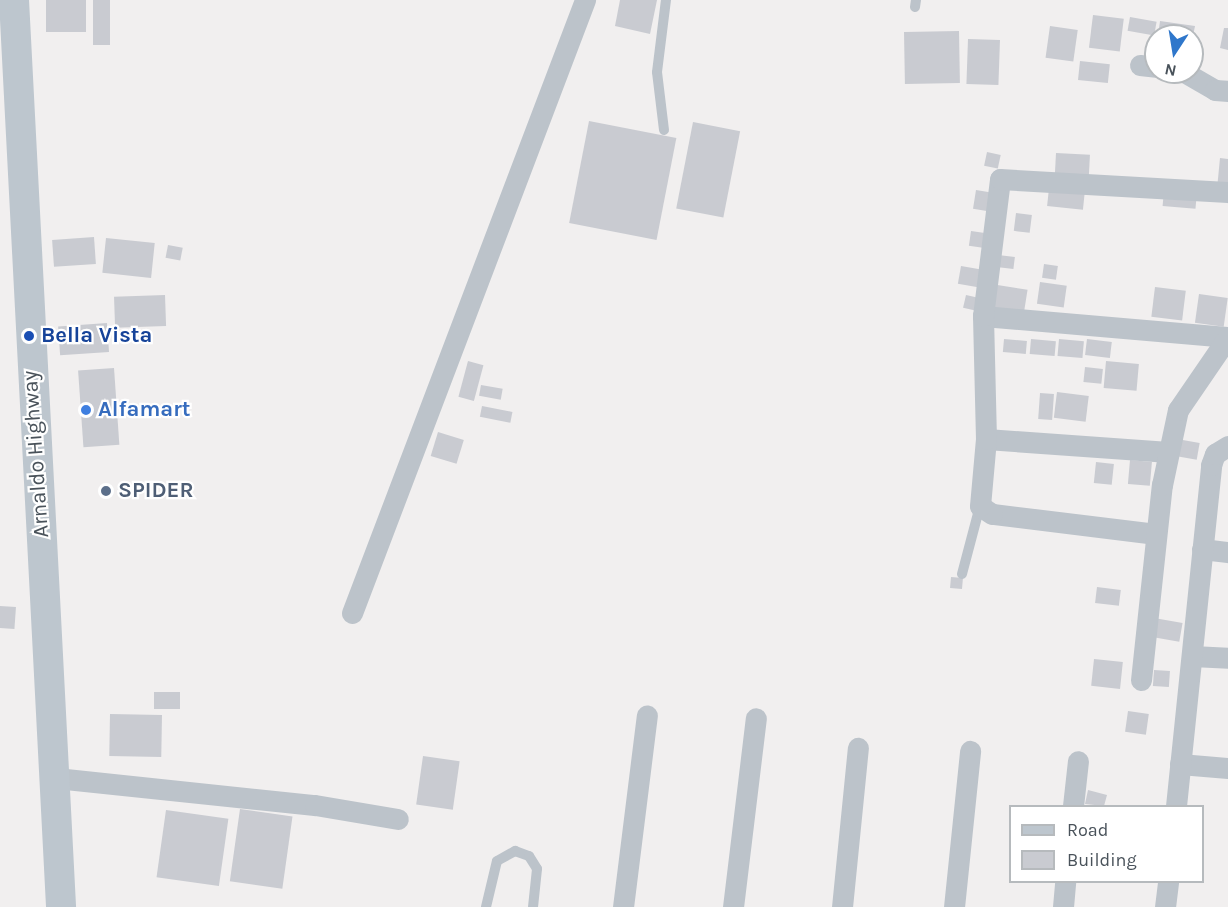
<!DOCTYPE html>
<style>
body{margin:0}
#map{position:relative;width:1228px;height:907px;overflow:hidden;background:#f1efef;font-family:Karla,sans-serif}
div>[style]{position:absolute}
.building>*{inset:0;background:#c9cbd1;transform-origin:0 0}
.lane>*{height:10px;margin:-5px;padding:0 5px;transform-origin:5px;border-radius:5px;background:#bcc3ca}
.street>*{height:21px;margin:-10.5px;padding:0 10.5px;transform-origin:10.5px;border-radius:10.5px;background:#bcc3ca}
.secondary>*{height:30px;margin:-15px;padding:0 15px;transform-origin:15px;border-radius:15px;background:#bdc6ce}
.dots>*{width:16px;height:16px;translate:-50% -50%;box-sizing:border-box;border:3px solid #fff;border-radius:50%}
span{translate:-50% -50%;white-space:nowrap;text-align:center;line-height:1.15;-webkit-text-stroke:4.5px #fff;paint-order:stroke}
.transit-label{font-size:22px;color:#164399;font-weight:700}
.left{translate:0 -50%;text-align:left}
.shop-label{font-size:22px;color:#366cbe;font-weight:700}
.street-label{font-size:22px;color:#49525a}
.service-label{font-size:22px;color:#4e5e75;font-weight:700}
.legend{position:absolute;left:1009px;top:805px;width:195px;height:78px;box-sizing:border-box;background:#fff;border:2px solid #b6babd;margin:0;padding:8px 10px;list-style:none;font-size:18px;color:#49525a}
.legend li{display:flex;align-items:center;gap:12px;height:30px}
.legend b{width:30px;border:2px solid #b6babd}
.north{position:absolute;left:1144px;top:24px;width:60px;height:60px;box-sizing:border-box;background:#fff;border:2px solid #b6babd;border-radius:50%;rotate:192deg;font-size:16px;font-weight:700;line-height:24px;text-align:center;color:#49525a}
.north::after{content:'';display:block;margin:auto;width:21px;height:27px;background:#2f77cb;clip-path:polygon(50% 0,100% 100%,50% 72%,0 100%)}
</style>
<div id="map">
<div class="building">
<i style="left:46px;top:0;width:40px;height:32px"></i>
<i style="left:93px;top:0;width:17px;height:45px"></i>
<i style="clip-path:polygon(620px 0,657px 0,650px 34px,615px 26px)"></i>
<i style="left:1093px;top:15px;width:31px;height:33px;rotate:7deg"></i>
<i style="left:1130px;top:17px;width:27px;height:14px;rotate:10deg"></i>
<i style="clip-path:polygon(1160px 21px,1195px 26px,1193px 36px,1158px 36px)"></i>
<i style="left:1050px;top:26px;width:28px;height:32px;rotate:8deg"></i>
<i style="clip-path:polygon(1224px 28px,1228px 28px,1228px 50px,1220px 48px)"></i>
<i style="left:959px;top:31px;width:52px;height:55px;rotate:89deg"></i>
<i style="left:968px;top:39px;width:32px;height:45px;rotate:2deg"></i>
<i style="left:1080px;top:61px;width:30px;height:19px;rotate:6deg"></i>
<i style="left:589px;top:121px;width:89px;height:104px;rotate:11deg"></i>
<i style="left:693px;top:122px;width:48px;height:88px;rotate:11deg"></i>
<i style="left:987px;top:152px;width:14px;height:14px;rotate:12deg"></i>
<i style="left:1056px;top:153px;width:34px;height:26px;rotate:3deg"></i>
<i style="clip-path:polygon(1220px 158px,1228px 159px,1228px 190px,1217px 189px)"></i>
<i style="left:1049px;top:188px;width:36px;height:18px;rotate:6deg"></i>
<i style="left:976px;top:190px;width:20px;height:19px;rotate:9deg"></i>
<i style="left:1164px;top:190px;width:33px;height:16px;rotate:5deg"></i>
<i style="left:1016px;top:213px;width:16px;height:18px;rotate:7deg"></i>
<i style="left:971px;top:231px;width:21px;height:15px;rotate:8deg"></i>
<i style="left:94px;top:237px;width:27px;height:42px;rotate:86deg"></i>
<i style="left:106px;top:238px;width:49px;height:35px;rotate:6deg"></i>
<i style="left:168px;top:245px;width:15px;height:13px;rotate:11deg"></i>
<i style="left:998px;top:255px;width:17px;height:12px;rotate:7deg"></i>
<i style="left:1044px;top:264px;width:14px;height:14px;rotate:8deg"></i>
<i style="left:961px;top:266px;width:22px;height:18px;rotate:10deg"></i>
<i style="left:1040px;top:282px;width:27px;height:22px;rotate:8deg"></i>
<i style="left:991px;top:284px;width:37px;height:25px;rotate:9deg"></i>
<i style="left:1155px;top:287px;width:31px;height:30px;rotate:7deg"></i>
<i style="left:1199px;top:294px;width:29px;height:29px;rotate:8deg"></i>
<i style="left:165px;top:295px;width:31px;height:51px;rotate:88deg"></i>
<i style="left:966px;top:295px;width:17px;height:13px;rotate:13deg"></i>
<i style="left:107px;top:323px;width:29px;height:49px;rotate:86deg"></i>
<i style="left:1004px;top:339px;width:23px;height:13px;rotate:5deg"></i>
<i style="left:1031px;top:339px;width:25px;height:15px;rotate:5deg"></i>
<i style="left:1059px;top:339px;width:25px;height:17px;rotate:5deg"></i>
<i style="left:1087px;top:339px;width:25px;height:16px;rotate:7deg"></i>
<i style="left:468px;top:361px;width:16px;height:37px;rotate:15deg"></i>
<i style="left:1106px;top:361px;width:33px;height:27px;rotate:5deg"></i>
<i style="left:1085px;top:367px;width:18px;height:15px;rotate:6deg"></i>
<i style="left:114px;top:368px;width:77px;height:36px;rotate:86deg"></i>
<i style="left:481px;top:385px;width:22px;height:11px;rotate:10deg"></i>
<i style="left:1057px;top:392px;width:32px;height:26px;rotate:7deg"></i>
<i style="left:1040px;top:393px;width:14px;height:26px;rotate:4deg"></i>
<i style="left:482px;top:406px;width:31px;height:11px;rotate:11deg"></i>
<i style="left:438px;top:432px;width:27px;height:25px;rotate:17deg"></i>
<i style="left:1177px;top:439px;width:23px;height:17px;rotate:10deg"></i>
<i style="left:1130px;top:460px;width:22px;height:24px;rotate:5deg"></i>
<i style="left:1096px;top:462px;width:18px;height:21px;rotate:6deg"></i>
<i style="left:951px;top:577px;width:12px;height:11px;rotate:5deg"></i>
<i style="left:1097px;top:587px;width:24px;height:16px;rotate:7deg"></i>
<i style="left:0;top:606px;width:16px;height:22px;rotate:4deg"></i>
<i style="left:1154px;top:618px;width:29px;height:19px;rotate:10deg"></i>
<i style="left:1094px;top:659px;width:29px;height:27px;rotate:6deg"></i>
<i style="left:1154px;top:670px;width:16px;height:16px;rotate:4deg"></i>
<i style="left:180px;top:692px;width:17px;height:26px;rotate:90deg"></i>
<i style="left:1128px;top:711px;width:21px;height:21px;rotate:8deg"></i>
<i style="left:110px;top:714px;width:52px;height:42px;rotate:1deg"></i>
<i style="left:423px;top:756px;width:37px;height:49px;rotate:8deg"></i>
<i style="clip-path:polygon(1088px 790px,1107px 795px,1104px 806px,1085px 804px)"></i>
<i style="left:240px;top:809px;width:53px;height:73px;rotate:8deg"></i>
<i style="left:166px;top:810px;width:63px;height:68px;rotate:8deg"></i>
</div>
<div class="lane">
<i style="left:915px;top:7px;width:7px;rotate:-82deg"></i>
<i style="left:664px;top:130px;width:58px;rotate:-96.9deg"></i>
<i style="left:657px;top:72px;width:73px;rotate:-82.9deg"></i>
<i style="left:962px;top:574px;width:70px;rotate:-75.2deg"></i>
<i style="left:486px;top:907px;width:47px;rotate:-76.6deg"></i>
<i style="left:497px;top:861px;width:21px;rotate:-29deg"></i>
<i style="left:515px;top:851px;width:15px;rotate:20deg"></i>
<i style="left:529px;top:856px;width:15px;rotate:58deg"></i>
<i style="left:537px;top:869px;width:38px;rotate:96deg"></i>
</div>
<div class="street">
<i style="left:1140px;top:65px;width:16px;rotate:7deg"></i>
<i style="left:1184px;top:72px;width:36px;rotate:30deg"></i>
<i style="left:1215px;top:90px;width:13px;rotate:4deg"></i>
<i style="left:983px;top:316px;width:246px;rotate:4.9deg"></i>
<i style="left:986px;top:439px;width:183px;rotate:4.1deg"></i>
<i style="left:1156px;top:534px;width:165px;rotate:-173deg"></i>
<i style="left:992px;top:514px;width:14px;rotate:-146deg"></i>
<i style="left:980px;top:506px;width:67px;rotate:-84.9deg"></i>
<i style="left:986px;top:439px;width:123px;rotate:-91.4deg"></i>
<i style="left:983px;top:316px;width:138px;rotate:-82.9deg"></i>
<i style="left:1000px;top:179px;width:228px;rotate:3.3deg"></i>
<i style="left:1202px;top:549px;width:26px;rotate:7deg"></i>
<i style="left:352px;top:613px;width:656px;rotate:-69.19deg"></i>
<i style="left:1192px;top:656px;width:36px;rotate:3deg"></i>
<i style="left:1141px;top:680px;width:196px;rotate:-83.9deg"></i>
<i style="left:1162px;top:485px;width:77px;rotate:-78deg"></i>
<i style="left:1178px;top:410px;width:88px;rotate:-55.6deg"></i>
<i style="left:1180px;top:764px;width:48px;rotate:4.8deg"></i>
<i style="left:56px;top:778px;width:260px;rotate:6deg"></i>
<i style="left:315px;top:805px;width:84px;rotate:9.6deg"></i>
<i style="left:1073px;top:806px;width:45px;rotate:-83.7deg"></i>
<i style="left:1176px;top:806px;width:343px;rotate:-84.1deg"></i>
<i style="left:1211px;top:465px;width:12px;rotate:-70deg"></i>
<i style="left:1215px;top:454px;width:15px;rotate:-32deg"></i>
<i style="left:623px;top:907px;width:193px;rotate:-82.9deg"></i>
<i style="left:733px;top:907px;width:190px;rotate:-83.1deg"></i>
<i style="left:842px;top:907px;width:160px;rotate:-84.3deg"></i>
<i style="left:954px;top:907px;width:157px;rotate:-84.1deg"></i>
<i style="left:1063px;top:907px;width:25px;rotate:-85deg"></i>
<i style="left:1165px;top:907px;width:25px;rotate:-83deg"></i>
</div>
<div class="secondary">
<i style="left:14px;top:0;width:908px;rotate:87.03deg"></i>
</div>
<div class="dots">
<i style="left:29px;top:336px;background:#1a4fb4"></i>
<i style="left:86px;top:410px;background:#3f7fe0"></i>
<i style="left:106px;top:491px;background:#5c6f8a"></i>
</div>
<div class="transit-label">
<span class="left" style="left:41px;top:336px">Bella Vista</span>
</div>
<div class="shop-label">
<span class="left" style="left:98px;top:410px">Alfamart</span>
</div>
<div class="street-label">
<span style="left:36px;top:454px;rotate:-94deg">Arnaldo Highway</span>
</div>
<div class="service-label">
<span class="left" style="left:118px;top:491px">SPIDER</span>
</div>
<ul class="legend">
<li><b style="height:8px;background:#bdc6ce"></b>Road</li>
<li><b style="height:16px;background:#c9cbd1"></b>Building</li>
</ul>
<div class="north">N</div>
</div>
